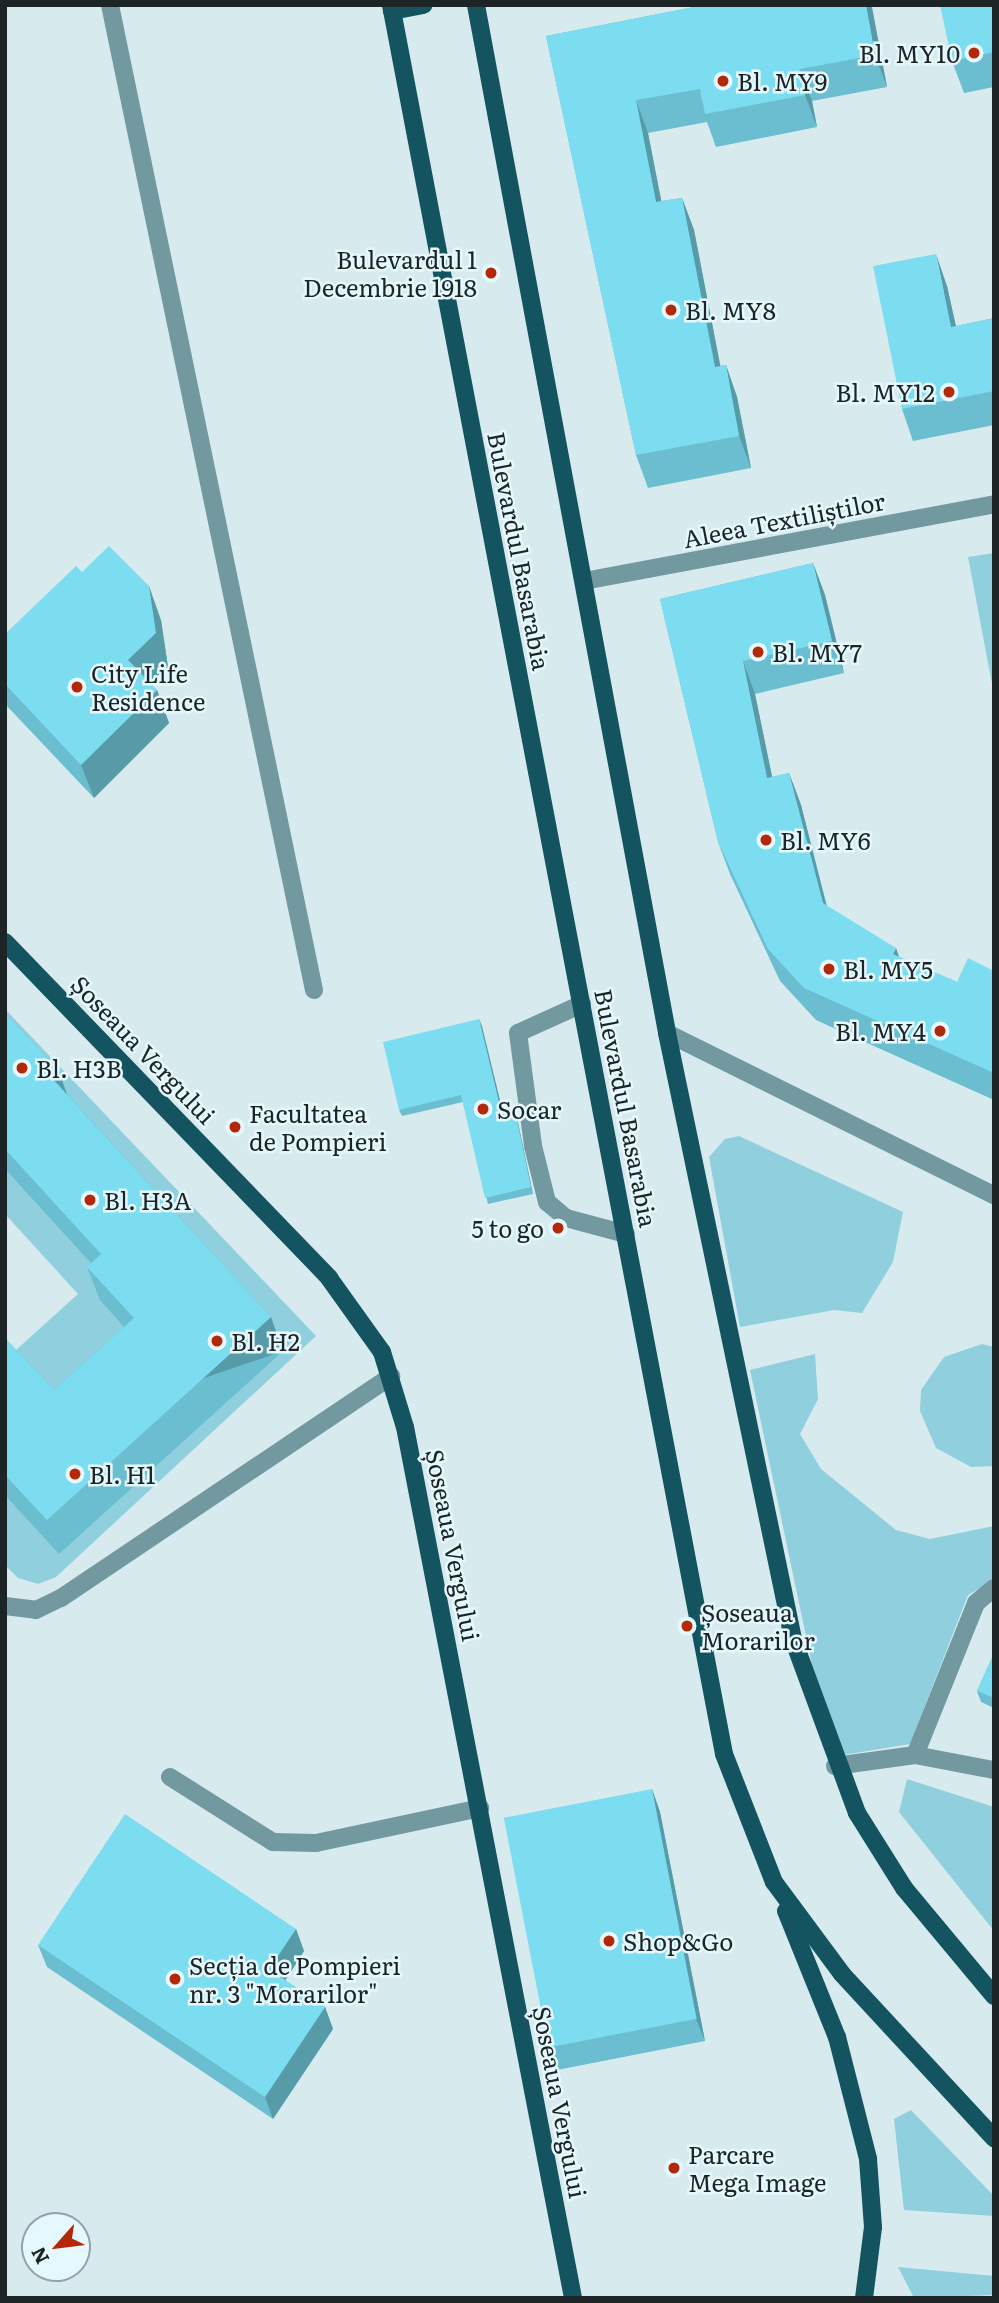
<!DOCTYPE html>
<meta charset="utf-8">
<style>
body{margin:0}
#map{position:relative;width:999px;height:2303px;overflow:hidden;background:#d7ebef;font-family:Literata,serif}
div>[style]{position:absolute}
.green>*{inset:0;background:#90cfde}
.minor>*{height:18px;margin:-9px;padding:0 9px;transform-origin:9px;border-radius:9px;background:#7298a0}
.major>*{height:18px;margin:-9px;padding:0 9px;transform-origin:9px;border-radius:9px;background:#135460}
.wall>*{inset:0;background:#6bbecf}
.shaded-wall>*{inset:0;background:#579ba9;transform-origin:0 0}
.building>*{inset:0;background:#7cddf1;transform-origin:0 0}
.dots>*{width:19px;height:19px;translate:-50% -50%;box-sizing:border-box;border:4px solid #e4f8fd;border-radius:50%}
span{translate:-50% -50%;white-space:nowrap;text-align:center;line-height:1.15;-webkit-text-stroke:5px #e4f8fd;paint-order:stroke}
.poi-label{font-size:24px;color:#1c2425}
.right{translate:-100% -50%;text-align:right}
.left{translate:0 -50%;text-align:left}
.street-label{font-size:24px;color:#1c2425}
.frame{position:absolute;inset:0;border:7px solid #1c2425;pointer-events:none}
.north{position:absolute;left:21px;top:2212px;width:70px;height:70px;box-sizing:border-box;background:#e4f8fd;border:2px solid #94a3a7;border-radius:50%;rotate:242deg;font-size:19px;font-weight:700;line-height:28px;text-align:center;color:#1c2425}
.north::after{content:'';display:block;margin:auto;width:24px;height:32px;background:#b42807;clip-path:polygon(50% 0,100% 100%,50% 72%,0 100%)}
</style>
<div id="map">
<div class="green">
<i style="clip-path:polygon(994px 553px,994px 684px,992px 684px,968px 557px)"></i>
<i style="clip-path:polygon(5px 1009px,316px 1336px,56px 1577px,38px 1584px,18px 1578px,5px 1565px,5px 1360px,78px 1294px,5px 1214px)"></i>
<i style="clip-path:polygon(739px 1136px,903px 1212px,893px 1262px,862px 1313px,834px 1310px,740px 1327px,709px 1157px,725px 1139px)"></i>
<i style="clip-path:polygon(982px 1344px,994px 1347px,994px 1466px,971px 1467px,936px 1448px,920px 1411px,921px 1390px,944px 1357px)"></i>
<i style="clip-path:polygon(815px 1354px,818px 1399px,800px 1434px,821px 1469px,896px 1530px,930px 1539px,994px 1526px,994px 1580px,968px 1595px,910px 1744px,843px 1755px,815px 1679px,750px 1370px)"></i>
<i style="clip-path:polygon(907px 1779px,994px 1807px,994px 1931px,899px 1812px)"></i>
<i style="clip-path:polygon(911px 2110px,994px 2196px,994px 2216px,904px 2210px,894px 2119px)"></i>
<i style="clip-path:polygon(898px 2267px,994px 2276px,994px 2295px,914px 2298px)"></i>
</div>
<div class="minor">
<i style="left:110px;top:5px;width:1006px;rotate:78.3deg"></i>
<i style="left:584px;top:581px;width:417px;rotate:-10.6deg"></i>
<i style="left:582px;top:1004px;width:70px;rotate:155.6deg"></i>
<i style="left:518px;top:1033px;width:114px;rotate:82.4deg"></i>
<i style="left:533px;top:1146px;width:58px;rotate:76deg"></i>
<i style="left:547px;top:1202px;width:25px;rotate:40deg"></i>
<i style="left:566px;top:1218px;width:62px;rotate:14.9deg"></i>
<i style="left:667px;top:1033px;width:365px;rotate:26.4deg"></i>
<i style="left:5px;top:1606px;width:31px;rotate:7deg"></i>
<i style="left:36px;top:1610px;width:28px;rotate:-26deg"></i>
<i style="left:61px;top:1598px;width:398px;rotate:-33.9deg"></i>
<i style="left:915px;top:1755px;width:164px;rotate:-68.1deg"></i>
<i style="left:976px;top:1603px;width:23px;rotate:-40deg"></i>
<i style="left:835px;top:1766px;width:81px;rotate:-7.8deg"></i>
<i style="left:915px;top:1755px;width:80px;rotate:10.8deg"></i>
<i style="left:170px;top:1777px;width:122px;rotate:32.3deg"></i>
<i style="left:273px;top:1842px;width:43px;rotate:1.3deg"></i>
<i style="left:316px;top:1843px;width:168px;rotate:-12deg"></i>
</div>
<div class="major">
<i style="left:391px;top:5px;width:1780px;rotate:79.22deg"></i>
<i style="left:724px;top:1754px;width:137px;rotate:68.7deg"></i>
<i style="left:774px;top:1882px;width:114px;rotate:53.5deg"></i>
<i style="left:842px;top:1974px;width:224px;rotate:47.2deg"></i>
<i style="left:476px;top:5px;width:1046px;rotate:79.47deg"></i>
<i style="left:667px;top:1033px;width:619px;rotate:78.25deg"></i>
<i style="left:793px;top:1639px;width:185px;rotate:69.8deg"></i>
<i style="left:857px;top:1813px;width:89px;rotate:57.9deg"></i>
<i style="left:904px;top:1888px;width:141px;rotate:50.2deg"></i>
<i style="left:392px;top:11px;width:32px;rotate:-11deg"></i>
<i style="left:5px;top:942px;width:467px;rotate:46deg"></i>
<i style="left:329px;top:1278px;width:91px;rotate:54.4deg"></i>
<i style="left:382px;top:1352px;width:78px;rotate:73deg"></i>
<i style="left:405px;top:1427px;width:887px;rotate:79.08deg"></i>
<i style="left:786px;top:1911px;width:136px;rotate:68deg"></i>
<i style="left:837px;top:2037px;width:126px;rotate:75.7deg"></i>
<i style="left:868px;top:2159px;width:68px;rotate:85.8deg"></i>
<i style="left:873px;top:2227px;width:72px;rotate:97.2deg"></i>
</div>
<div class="wall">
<i style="clip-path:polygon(704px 5px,871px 5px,887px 87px,812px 101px,817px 127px,716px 147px,707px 122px,648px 133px,661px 201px,682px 198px,694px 230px,720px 366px,726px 365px,737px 397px,751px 468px,648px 488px,636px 455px,546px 36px)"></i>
<i style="clip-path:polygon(994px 5px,994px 87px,964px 93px,952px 61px)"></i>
<i style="clip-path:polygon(947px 286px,956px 326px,994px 318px,994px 425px,913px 441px,902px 409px)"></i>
<i style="clip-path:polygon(813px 563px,825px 595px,844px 673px,755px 694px,772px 777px,789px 773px,801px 805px,827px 906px,899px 957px,957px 982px,994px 971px,994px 1100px,816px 1020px,780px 981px,730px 874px,718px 842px,660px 599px)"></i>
<i style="clip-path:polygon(161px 620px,168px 667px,151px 684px,157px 690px,169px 723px,94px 798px,5px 704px,5px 634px)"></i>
<i style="clip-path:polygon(5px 1014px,58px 1069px,67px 1094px,271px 1317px,283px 1351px,59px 1554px,5px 1495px,5px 1338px,54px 1390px,124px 1327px,100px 1300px,87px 1267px,91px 1263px,5px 1169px)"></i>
<i style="clip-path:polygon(479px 1019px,504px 1119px,518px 1123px,533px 1194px,488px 1204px,463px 1102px,402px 1116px,399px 1110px)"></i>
<i style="clip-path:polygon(994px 1653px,994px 1708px,981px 1702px,977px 1691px)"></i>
<i style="clip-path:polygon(652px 1789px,660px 1812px,705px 2041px,557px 2070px,549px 2047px)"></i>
<i style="clip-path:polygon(296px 1929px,304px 1951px,285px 1980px,325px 2007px,333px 2029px,273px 2119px,47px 1967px,38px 1945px)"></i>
</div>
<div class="shaded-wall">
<i style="clip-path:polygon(866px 5px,871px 5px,872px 7px,887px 87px,875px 55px)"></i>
<i style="clip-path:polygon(800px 69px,812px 101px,817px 127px,805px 95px)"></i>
<i style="clip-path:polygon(636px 100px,648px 133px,668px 235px,656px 202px)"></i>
<i style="clip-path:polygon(682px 198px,694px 230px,727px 400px,715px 367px)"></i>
<i style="clip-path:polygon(936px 254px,947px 286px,963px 359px,951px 327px)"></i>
<i style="clip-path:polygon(726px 365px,737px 397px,751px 468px,739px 436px)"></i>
<i style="clip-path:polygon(813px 563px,825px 595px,844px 673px,832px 641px)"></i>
<i style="clip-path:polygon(149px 586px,161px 620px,168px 667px,141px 694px,128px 660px)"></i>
<i style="clip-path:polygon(743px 661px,755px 694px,779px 810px,767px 778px)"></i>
<i style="clip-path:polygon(157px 690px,169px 723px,94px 798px,81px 765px)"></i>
<i style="clip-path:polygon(789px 773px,801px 805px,834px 936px,823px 903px)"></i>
<i style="clip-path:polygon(896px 948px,907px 980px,893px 954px)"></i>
<i style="clip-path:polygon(479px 1019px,482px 1026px,506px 1125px,503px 1119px)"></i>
<i style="clip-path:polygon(58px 1069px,70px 1103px,51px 1077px)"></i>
<i style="clip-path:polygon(516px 1116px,518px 1123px,533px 1194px,531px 1187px)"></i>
<i style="left:271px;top:1317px;width:36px;height:302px;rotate:71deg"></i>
<i style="clip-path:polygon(652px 1789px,660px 1812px,705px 2041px,696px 2019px)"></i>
<i style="clip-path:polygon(296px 1929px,304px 1951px,278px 1992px,269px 1969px)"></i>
<i style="clip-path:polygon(325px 2007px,333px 2029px,273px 2119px,265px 2097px)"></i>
</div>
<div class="building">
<i style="clip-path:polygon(704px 5px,866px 5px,875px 55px,800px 69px,805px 95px,705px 114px,700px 89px,636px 100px,656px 202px,682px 198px,715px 367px,726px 365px,739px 436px,636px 455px,546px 36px)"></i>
<i style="clip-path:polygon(940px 5px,994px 5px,994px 52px,952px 61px)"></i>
<i style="clip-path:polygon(936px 254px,951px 327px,994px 318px,994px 391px,902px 409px,873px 266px)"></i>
<i style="clip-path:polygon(109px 546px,149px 586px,156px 633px,128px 660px,157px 690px,81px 765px,5px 684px,5px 634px,76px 566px,82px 572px)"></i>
<i style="clip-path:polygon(813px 563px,832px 641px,743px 661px,767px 778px,789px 773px,823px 903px,896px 948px,893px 954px,957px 982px,968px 958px,994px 971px,994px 1073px,804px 988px,768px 949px,718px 842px,660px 599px)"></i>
<i style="clip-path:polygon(5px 1014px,58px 1069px,51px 1077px,271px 1317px,47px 1520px,5px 1475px,5px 1338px,54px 1390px,134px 1318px,87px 1267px,101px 1254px,5px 1149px)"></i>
<i style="clip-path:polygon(479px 1019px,503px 1119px,516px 1116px,531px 1187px,485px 1198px,461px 1095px,399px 1110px,383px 1042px)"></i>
<i style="clip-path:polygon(994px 1653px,994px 1698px,977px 1691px)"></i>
<i style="left:652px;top:1789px;width:234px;height:151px;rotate:79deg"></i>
<i style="clip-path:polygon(125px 1814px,296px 1929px,269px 1969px,325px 2007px,265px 2097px,38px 1945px)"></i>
</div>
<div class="dots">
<i style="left:974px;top:53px;background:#b42807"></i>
<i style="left:723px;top:81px;background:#b42807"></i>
<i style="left:491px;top:273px;background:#b42807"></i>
<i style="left:671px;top:310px;background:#b42807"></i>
<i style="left:949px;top:392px;background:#b42807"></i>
<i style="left:758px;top:652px;background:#b42807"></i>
<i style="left:77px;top:687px;background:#b42807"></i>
<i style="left:766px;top:840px;background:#b42807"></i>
<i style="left:829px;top:969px;background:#b42807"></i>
<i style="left:940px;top:1031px;background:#b42807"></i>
<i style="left:22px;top:1068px;background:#b42807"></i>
<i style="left:483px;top:1109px;background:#b42807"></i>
<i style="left:235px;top:1127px;background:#b42807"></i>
<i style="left:90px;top:1200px;background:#b42807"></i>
<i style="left:558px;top:1228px;background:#b42807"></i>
<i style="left:217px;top:1341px;background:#b42807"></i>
<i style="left:75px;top:1474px;background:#b42807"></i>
<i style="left:687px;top:1626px;background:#b42807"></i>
<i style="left:609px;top:1941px;background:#b42807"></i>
<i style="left:175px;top:1979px;background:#b42807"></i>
<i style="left:674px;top:2168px;background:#b42807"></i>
</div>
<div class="poi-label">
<span class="right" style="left:960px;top:53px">Bl. MY10</span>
<span class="left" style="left:737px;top:81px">Bl. MY9</span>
<span class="right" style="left:477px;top:273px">Bulevardul 1<br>Decembrie 1918</span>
<span class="left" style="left:685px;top:310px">Bl. MY8</span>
<span class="right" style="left:935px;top:392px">Bl. MY12</span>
<span class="left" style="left:772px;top:652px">Bl. MY7</span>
<span class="left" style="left:91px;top:687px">City Life<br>Residence</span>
<span class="left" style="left:780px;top:840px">Bl. MY6</span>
<span class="left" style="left:843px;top:969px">Bl. MY5</span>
<span class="right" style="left:926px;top:1031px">Bl. MY4</span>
<span class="left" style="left:36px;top:1068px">Bl. H3B</span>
<span class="left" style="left:497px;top:1109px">Socar</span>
<span class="left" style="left:249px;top:1127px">Facultatea<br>de Pompieri</span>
<span class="left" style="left:104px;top:1200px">Bl. H3A</span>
<span class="right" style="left:544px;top:1228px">5 to go</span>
<span class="left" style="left:231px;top:1341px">Bl. H2</span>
<span class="left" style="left:89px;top:1474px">Bl. H1</span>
<span class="left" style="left:701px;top:1626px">Șoseaua<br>Morarilor</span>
<span class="left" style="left:623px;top:1941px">Shop&amp;Go</span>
<span class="left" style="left:189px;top:1979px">Secția de Pompieri<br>nr. 3 "Morarilor"</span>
<span class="left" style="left:688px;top:2168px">Parcare<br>Mega Image</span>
</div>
<div class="street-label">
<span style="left:784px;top:519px;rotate:-11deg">Aleea Textiliștilor</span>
<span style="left:520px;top:551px;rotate:79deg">Bulevardul Basarabia</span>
<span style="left:144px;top:1049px;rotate:46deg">Șoseaua Vergului</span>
<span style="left:627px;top:1108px;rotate:79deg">Bulevardul Basarabia</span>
<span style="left:454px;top:1545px;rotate:79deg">Șoseaua Vergului</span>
<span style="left:561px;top:2102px;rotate:79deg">Șoseaua Vergului</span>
</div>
<div class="frame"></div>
<div class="north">N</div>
</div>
